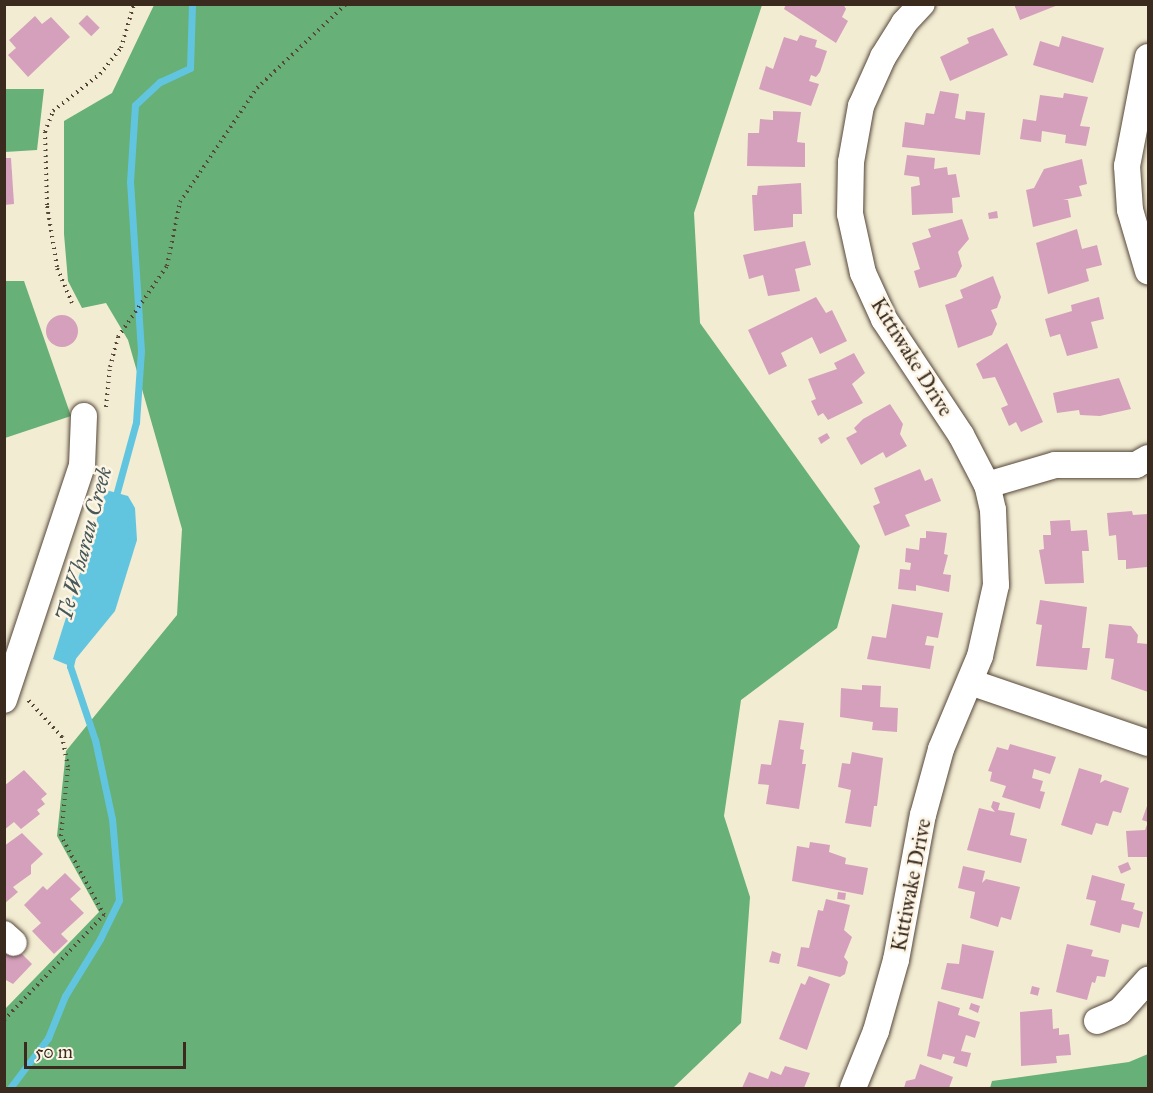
<!DOCTYPE html>
<style>
body{margin:0}
#map{position:relative;width:1153px;height:1093px;overflow:hidden;background:#f2ecd3;font-family:"IM FELL Great Primer",serif}
div>[style]{position:absolute}
.forest>*{inset:0;background:#67b077}
.water>*{inset:0;background:#62c5e0}
.stream>*{height:7px;margin:-3.5px;padding:0 3.5px;transform-origin:3.5px;border-radius:3.5px;background:#62c5e0}
.building>*{inset:0;background:#d5a0bb;transform-origin:0 0}
.round{border-radius:50%}
.path>*{height:4px;margin-top:-2px;transform-origin:0;background:repeating-linear-gradient(90deg,#564739 0 1.5px,transparent 0 6px)}
.roads{filter:drop-shadow(0 0 2px #564739) drop-shadow(0 0 2px #564739)}
.minor>*{height:26px;margin:-13px;padding:0 13px;transform-origin:13px;border-radius:13px;background:#fff}
span{translate:-50% -50%;white-space:nowrap;text-align:center;line-height:1.15;-webkit-text-stroke:5px #fcf5e5;paint-order:stroke}
.street-label{font-size:21px;color:#3b2a1e}
.water-label{font-size:22px;color:#475858;font-style:italic}
.frame{position:absolute;inset:0;border:6px solid #3b2a1e;pointer-events:none}
.scale{position:absolute;left:24px;top:1042px;width:162px;height:27px;box-sizing:border-box;border:3px solid #3b2a1e;border-top:0;padding-left:8px;font-size:18px;line-height:21px;white-space:nowrap;color:#3b2a1e;-webkit-text-stroke:4px #fcf5e5;paint-order:stroke}
</style>
<div id="map">
<div class="forest">
<i style="clip-path:polygon(154px 5px,762px 5px,694px 213px,700px 323px,860px 546px,837px 628px,741px 700px,724px 816px,750px 897px,741px 1023px,673px 1088px,5px 1088px,5px 1009px,99px 912px,57px 836px,66px 751px,177px 615px,182px 529px,128px 340px,106px 303px,82px 308px,68px 281px,64px 234px,64px 121px,112px 93px)"></i>
<i style="clip-path:polygon(5px 89px,44px 89px,37px 150px,5px 152px)"></i>
<i style="clip-path:polygon(5px 281px,24px 281px,71px 416px,5px 438px)"></i>
<i style="clip-path:polygon(1148px 1054px,1148px 1088px,990px 1088px,992px 1081px,1129px 1062px)"></i>
</div>
<div class="water">
<i style="clip-path:polygon(106px 490px,128px 496px,135px 508px,137px 540px,115px 611px,70px 666px,53px 659px)"></i>
</div>
<div class="stream">
<i style="left:115px;top:499px;width:80px;rotate:-74.7deg"></i>
<i style="left:136px;top:422px;width:71px;rotate:-86deg"></i>
<i style="left:141px;top:351px;width:169px;rotate:-93.7deg"></i>
<i style="left:130px;top:182px;width:77px;rotate:-86.3deg"></i>
<i style="left:135px;top:105px;width:34px;rotate:-43deg"></i>
<i style="left:160px;top:82px;width:33px;rotate:-25deg"></i>
<i style="left:190px;top:68px;width:64px;rotate:-88.2deg"></i>
<i style="left:10px;top:1088px;width:63px;rotate:-52.8deg"></i>
<i style="left:48px;top:1038px;width:45px;rotate:-68deg"></i>
<i style="left:65px;top:996px;width:67px;rotate:-58.4deg"></i>
<i style="left:100px;top:939px;width:43px;rotate:-64deg"></i>
<i style="left:119px;top:900px;width:81px;rotate:-94.9deg"></i>
<i style="left:112px;top:819px;width:81px;rotate:-102.1deg"></i>
<i style="left:95px;top:740px;width:78px;rotate:-108.7deg"></i>
<i style="left:70px;top:666px;width:9px;rotate:-77deg"></i>
</div>
<div class="building">
<i style="clip-path:polygon(786px 4px,843px 4px,846px 9px,842px 17px,848px 21px,836px 43px,784px 9px)"></i>
<i style="clip-path:polygon(1014px 4px,1058px 4px,1058px 5px,1020px 20px)"></i>
<i style="left:87px;top:15px;width:18px;height:12px;rotate:45deg"></i>
<i style="clip-path:polygon(35px 16px,42px 24px,51px 17px,70px 37px,28px 77px,8px 55px,16px 48px,9px 40px)"></i>
<i style="clip-path:polygon(993px 28px,1008px 55px,950px 81px,940px 57px,969px 43px,967px 38px)"></i>
<i style="clip-path:polygon(800px 35px,817px 40px,815px 47px,827px 51px,820px 72px,816px 77px,811px 75px,809px 81px,819px 84px,811px 106px,759px 89px,766px 66px,773px 69px,784px 37px,797px 41px)"></i>
<i style="clip-path:polygon(1062px 36px,1104px 48px,1093px 83px,1033px 65px,1040px 41px,1059px 47px)"></i>
<i style="clip-path:polygon(940px 91px,959px 94px,955px 118px,965px 120px,966px 111px,985px 113px,980px 155px,902px 147px,905px 122px,924px 125px,926px 113px,934px 114px)"></i>
<i style="clip-path:polygon(1064px 93px,1088px 97px,1080px 126px,1090px 127px,1086px 146px,1065px 143px,1066px 135px,1042px 131px,1041px 142px,1020px 139px,1023px 119px,1036px 121px,1040px 95px,1063px 98px)"></i>
<i style="clip-path:polygon(773px 111px,801px 112px,797px 142px,805px 143px,805px 167px,747px 166px,748px 133px,759px 133px,760px 119px,773px 120px)"></i>
<i style="clip-path:polygon(907px 155px,935px 158px,934px 169px,947px 167px,948px 175px,956px 174px,960px 197px,952px 198px,953px 213px,912px 215px,911px 187px,920px 185px,919px 177px,904px 175px)"></i>
<i style="clip-path:polygon(4px 158px,11px 158px,14px 204px,4px 205px)"></i>
<i style="clip-path:polygon(1082px 159px,1087px 184px,1079px 186px,1082px 196px,1063px 200px,1068px 200px,1071px 217px,1033px 227px,1026px 190px,1034px 188px,1044px 169px)"></i>
<i style="clip-path:polygon(801px 183px,802px 214px,793px 214px,793px 227px,754px 231px,752px 195px,757px 195px,758px 186px)"></i>
<i style="clip-path:polygon(997px 211px,998px 218px,989px 219px,988px 213px)"></i>
<i style="clip-path:polygon(962px 219px,969px 239px,958px 252px,962px 266px,956px 277px,919px 288px,914px 271px,920px 269px,912px 243px,931px 237px,928px 229px)"></i>
<i style="clip-path:polygon(1077px 229px,1082px 249px,1097px 245px,1102px 265px,1086px 269px,1089px 281px,1048px 294px,1036px 243px)"></i>
<i style="clip-path:polygon(805px 241px,811px 265px,795px 269px,800px 291px,768px 296px,763px 275px,749px 279px,743px 255px)"></i>
<i style="clip-path:polygon(993px 276px,1001px 297px,997px 308px,991px 310px,997px 324px,992px 335px,958px 348px,945px 305px,963px 298px,960px 290px)"></i>
<i style="clip-path:polygon(816px 297px,826px 313px,832px 310px,847px 341px,820px 354px,812px 337px,781px 353px,787px 366px,769px 375px,748px 330px)"></i>
<i style="clip-path:polygon(1099px 297px,1104px 319px,1091px 322px,1098px 348px,1067px 356px,1060px 334px,1050px 337px,1045px 319px,1072px 311px,1071px 305px)"></i>
<i class="round" style="left:46px;top:315px;width:32px;height:32px"></i>
<i style="clip-path:polygon(1007px 343px,1043px 422px,1021px 432px,1016px 422px,1009px 426px,1001px 408px,1008px 405px,995px 377px,983px 379px,976px 364px)"></i>
<i style="clip-path:polygon(854px 353px,865px 373px,852px 384px,863px 403px,828px 420px,823px 413px,818px 416px,811px 401px,816px 399px,808px 379px,837px 369px,834px 363px)"></i>
<i style="clip-path:polygon(1119px 378px,1131px 409px,1100px 416px,1080px 415px,1079px 410px,1057px 413px,1053px 393px)"></i>
<i style="clip-path:polygon(890px 404px,903px 424px,900px 434px,907px 446px,886px 458px,883px 452px,861px 465px,846px 438px,857px 432px,854px 428px,863px 419px)"></i>
<i style="clip-path:polygon(827px 433px,830px 438px,821px 444px,818px 438px)"></i>
<i style="clip-path:polygon(920px 469px,925px 481px,932px 478px,941px 501px,905px 515px,910px 526px,885px 536px,873px 506px,880px 503px,874px 488px)"></i>
<i style="clip-path:polygon(1132px 511px,1133px 515px,1148px 514px,1147px 567px,1126px 569px,1126px 560px,1118px 560px,1116px 535px,1109px 536px,1107px 513px)"></i>
<i style="clip-path:polygon(1070px 520px,1071px 531px,1087px 530px,1089px 551px,1082px 551px,1084px 583px,1045px 584px,1039px 550px,1044px 549px,1043px 535px,1051px 535px,1050px 521px)"></i>
<i style="clip-path:polygon(926px 531px,947px 533px,944px 554px,948px 555px,943px 574px,951px 575px,949px 592px,916px 585px,916px 591px,898px 589px,900px 569px,910px 570px,911px 563px,905px 562px,906px 548px,919px 550px,920px 538px,926px 538px)"></i>
<i style="clip-path:polygon(1040px 600px,1087px 607px,1082px 648px,1090px 648px,1087px 670px,1036px 666px,1042px 625px,1036px 624px)"></i>
<i style="clip-path:polygon(892px 604px,943px 613px,938px 638px,927px 636px,925px 645px,934px 646px,930px 669px,867px 659px,872px 636px,886px 638px)"></i>
<i style="clip-path:polygon(1109px 624px,1131px 626px,1138px 635px,1137px 643px,1148px 644px,1148px 692px,1111px 679px,1114px 659px,1105px 658px)"></i>
<i style="clip-path:polygon(862px 685px,881px 686px,880px 707px,898px 708px,897px 732px,872px 730px,873px 722px,840px 717px,841px 688px,862px 690px)"></i>
<i style="clip-path:polygon(779px 720px,804px 723px,800px 749px,804px 750px,802px 764px,806px 764px,799px 809px,766px 804px,769px 785px,758px 784px,761px 764px,771px 765px)"></i>
<i style="clip-path:polygon(1010px 744px,1056px 757px,1050px 774px,1034px 769px,1032px 778px,1043px 781px,1040px 791px,1045px 792px,1040px 809px,1002px 797px,1006px 786px,990px 781px,992px 772px,988px 771px,997px 747px,1008px 750px)"></i>
<i style="clip-path:polygon(852px 752px,883px 758px,877px 806px,874px 806px,871px 827px,845px 823px,851px 790px,838px 787px,842px 763px,850px 764px)"></i>
<i style="clip-path:polygon(1079px 768px,1102px 775px,1100px 783px,1105px 780px,1129px 788px,1121px 813px,1113px 811px,1108px 826px,1096px 823px,1092px 835px,1061px 825px)"></i>
<i style="clip-path:polygon(24px 770px,47px 794px,41px 799px,45px 804px,37px 810px,40px 814px,21px 829px,14px 822px,4px 830px,4px 786px)"></i>
<i style="clip-path:polygon(993px 801px,1000px 803px,998px 810px,1015px 813px,1010px 835px,1027px 839px,1021px 863px,967px 850px,979px 808px,995px 812px,991px 807px)"></i>
<i style="clip-path:polygon(1147px 806px,1148px 807px,1148px 857px,1128px 857px,1126px 831px,1145px 830px,1148px 822px,1142px 820px)"></i>
<i style="clip-path:polygon(22px 833px,43px 854px,31px 865px,31px 874px,13px 887px,18px 892px,4px 904px,4px 846px)"></i>
<i style="clip-path:polygon(810px 842px,830px 845px,829px 852px,846px 858px,845px 864px,868px 868px,863px 895px,792px 881px,797px 846px,809px 848px)"></i>
<i style="left:1128px;top:862px;width:8px;height:11px;rotate:67deg"></i>
<i style="clip-path:polygon(963px 866px,985px 871px,982px 883px,986px 879px,1020px 887px,1011px 920px,1001px 917px,998px 927px,970px 918px,975px 892px,958px 888px)"></i>
<i style="clip-path:polygon(65px 873px,81px 889px,70px 899px,84px 913px,61px 934px,68px 941px,54px 954px,32px 931px,41px 923px,24px 905px,43px 886px,47px 890px)"></i>
<i style="clip-path:polygon(1092px 875px,1125px 884px,1121px 900px,1135px 903px,1133px 909px,1143px 912px,1139px 928px,1122px 924px,1120px 933px,1090px 925px,1096px 901px,1086px 899px)"></i>
<i style="left:838px;top:892px;width:8px;height:7px;rotate:7deg"></i>
<i style="clip-path:polygon(826px 899px,850px 905px,844px 930px,852px 937px,844px 957px,848px 962px,845px 974px,840px 977px,797px 966px,801px 947px,809px 948px,818px 910px,823px 911px)"></i>
<i style="clip-path:polygon(962px 944px,994px 951px,983px 999px,941px 989px,947px 963px,959px 964px)"></i>
<i style="clip-path:polygon(1067px 944px,1093px 950px,1091px 956px,1109px 960px,1105px 977px,1097px 976px,1095px 983px,1092px 982px,1087px 1000px,1056px 992px)"></i>
<i style="clip-path:polygon(17px 949px,32px 964px,13px 984px,4px 979px,4px 951px)"></i>
<i style="clip-path:polygon(772px 951px,781px 954px,779px 964px,769px 962px)"></i>
<i style="clip-path:polygon(809px 976px,830px 984px,807px 1050px,779px 1039px,801px 983px,805px 985px)"></i>
<i style="left:1032px;top:986px;width:8px;height:8px;rotate:14deg"></i>
<i style="clip-path:polygon(938px 1001px,960px 1008px,958px 1015px,980px 1022px,975px 1038px,966px 1035px,961px 1051px,971px 1053px,967px 1067px,953px 1063px,955px 1057px,943px 1054px,941px 1060px,927px 1056px)"></i>
<i style="clip-path:polygon(971px 1003px,980px 1006px,978px 1013px,969px 1009px)"></i>
<i style="clip-path:polygon(1052px 1009px,1053px 1029px,1059px 1028px,1059px 1035px,1069px 1034px,1071px 1055px,1056px 1056px,1057px 1063px,1021px 1066px,1020px 1012px)"></i>
<i style="clip-path:polygon(920px 1064px,953px 1077px,949px 1088px,904px 1088px,906px 1081px,915px 1079px)"></i>
<i style="clip-path:polygon(785px 1066px,810px 1073px,804px 1088px,742px 1088px,749px 1072px,768px 1079px,771px 1071px,781px 1075px)"></i>
</div>
<div class="path">
<i style="left:72px;top:303px;width:39px;rotate:-113deg"></i>
<i style="left:57px;top:267px;width:63px;rotate:-99.2deg"></i>
<i style="left:47px;top:205px;width:73px;rotate:-91.6deg"></i>
<i style="left:45px;top:132px;width:22px;rotate:-69deg"></i>
<i style="left:53px;top:111px;width:60px;rotate:-38.2deg"></i>
<i style="left:100px;top:74px;width:33px;rotate:-51deg"></i>
<i style="left:121px;top:48px;width:46px;rotate:-73.5deg"></i>
<i style="left:106px;top:407px;width:40px;rotate:-84.3deg"></i>
<i style="left:110px;top:367px;width:31px;rotate:-75deg"></i>
<i style="left:118px;top:337px;width:86px;rotate:-55.4deg"></i>
<i style="left:167px;top:266px;width:65px;rotate:-78.5deg"></i>
<i style="left:180px;top:202px;width:138px;rotate:-56deg"></i>
<i style="left:257px;top:88px;width:122px;rotate:-43.3deg"></i>
<i style="left:4px;top:1020px;width:145px;rotate:-46.4deg"></i>
<i style="left:104px;top:915px;width:90px;rotate:-118.6deg"></i>
<i style="left:61px;top:836px;width:69px;rotate:-84.2deg"></i>
<i style="left:68px;top:767px;width:31px;rotate:-101deg"></i>
<i style="left:62px;top:737px;width:52px;rotate:-132.6deg"></i>
</div>
<div class="roads">
<div class="minor">
<i style="left:1148px;top:57px;width:111px;rotate:100.9deg"></i>
<i style="left:1127px;top:166px;width:44px;rotate:86.1deg"></i>
<i style="left:1130px;top:210px;width:64px;rotate:73.6deg"></i>
<i style="left:987px;top:485px;width:71px;rotate:-16.4deg"></i>
<i style="left:1055px;top:465px;width:81px"></i>
<i style="left:1136px;top:465px;width:14px;rotate:-30deg"></i>
<i style="left:970px;top:682px;width:188px;rotate:18.9deg"></i>
<i style="left:4px;top:700px;width:247px;rotate:-71.6deg"></i>
<i style="left:82px;top:466px;width:50px;rotate:-87.7deg"></i>
<i style="left:4px;top:934px;width:13px;rotate:42deg"></i>
<i style="left:1097px;top:1021px;width:25px;rotate:-23deg"></i>
<i style="left:1120px;top:1011px;width:42px;rotate:-47.9deg"></i>
<i style="left:853px;top:1088px;width:61px;rotate:-68deg"></i>
<i style="left:876px;top:1031px;width:74px;rotate:-74.3deg"></i>
<i style="left:896px;top:960px;width:147px;rotate:-79.5deg"></i>
<i style="left:923px;top:815px;width:68px;rotate:-74.7deg"></i>
<i style="left:941px;top:749px;width:101px;rotate:-67.2deg"></i>
<i style="left:980px;top:656px;width:73px;rotate:-77.3deg"></i>
<i style="left:996px;top:585px;width:75px;rotate:-92.3deg"></i>
<i style="left:993px;top:510px;width:26px;rotate:-103deg"></i>
<i style="left:987px;top:485px;width:56px;rotate:-117.5deg"></i>
<i style="left:961px;top:435px;width:139px;rotate:-123.6deg"></i>
<i style="left:884px;top:319px;width:51px;rotate:-114.5deg"></i>
<i style="left:863px;top:273px;width:60px;rotate:-102.4deg"></i>
<i style="left:850px;top:214px;width:52px;rotate:-88.9deg"></i>
<i style="left:851px;top:162px;width:57px;rotate:-79.9deg"></i>
<i style="left:861px;top:106px;width:54px;rotate:-65.8deg"></i>
<i style="left:883px;top:57px;width:40px;rotate:-58deg"></i>
<i style="left:904px;top:23px;width:26px;rotate:-47deg"></i>
</div>
</div>
<div class="street-label">
<span style="left:912px;top:357px;rotate:58deg">Kittiwake Drive</span>
<span style="left:911px;top:885px;rotate:-79deg">Kittiwake Drive</span>
</div>
<div class="water-label">
<span style="left:84px;top:544px;rotate:-75deg">Te Wharau Creek</span>
</div>
<div class="frame"></div>
<div class="scale">50 m</div>
</div>
